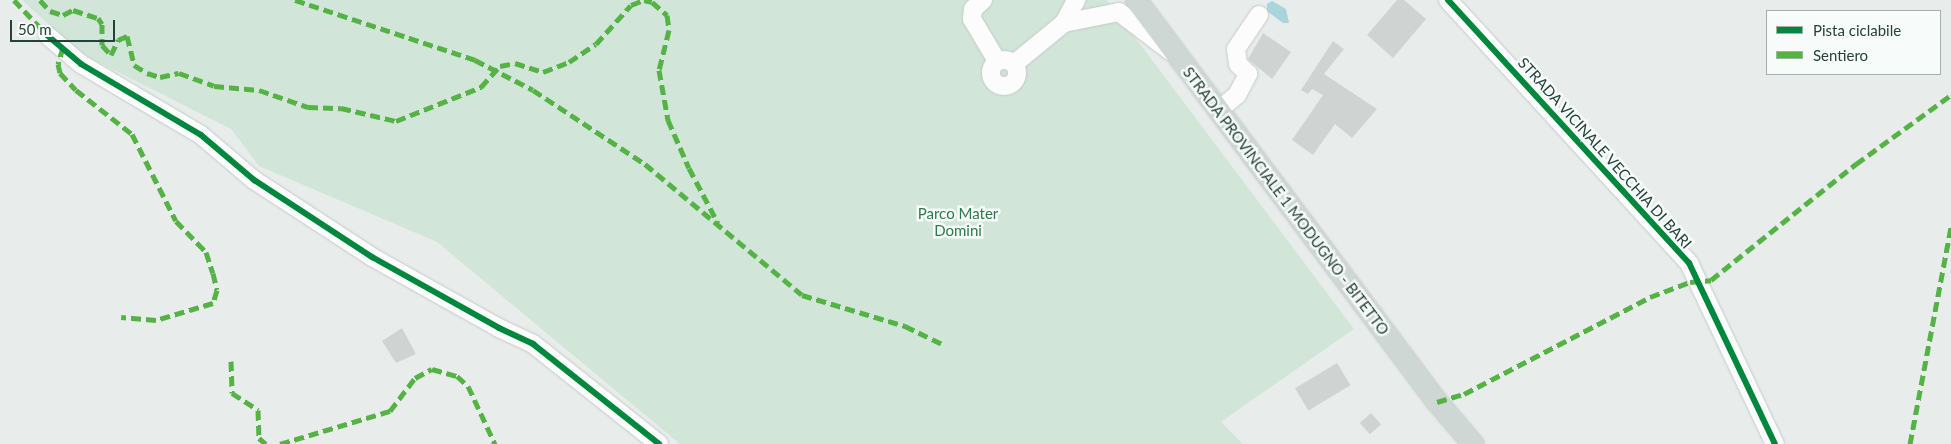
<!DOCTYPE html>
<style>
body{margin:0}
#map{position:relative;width:1951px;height:444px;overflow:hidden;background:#e8edeb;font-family:Lato,sans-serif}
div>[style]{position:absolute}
.green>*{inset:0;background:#d1e6d8}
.water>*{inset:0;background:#a9d4db}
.building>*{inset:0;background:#cfd4d2;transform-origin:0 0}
.roads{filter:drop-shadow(0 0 1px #c5cac8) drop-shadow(0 0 1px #c5cac8)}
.minor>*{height:18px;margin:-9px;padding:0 9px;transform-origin:9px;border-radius:9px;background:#fcfcfc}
.minor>.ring{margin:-9px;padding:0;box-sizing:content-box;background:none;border:18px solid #fcfcfc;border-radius:50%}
.major>*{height:21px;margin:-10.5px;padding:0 10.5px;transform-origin:10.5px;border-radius:10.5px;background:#cfd7d5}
.quiet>*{height:5px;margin-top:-2.5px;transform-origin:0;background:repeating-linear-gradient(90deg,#55b346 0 10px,transparent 0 15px)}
.cycleway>*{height:6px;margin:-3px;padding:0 3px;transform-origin:3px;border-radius:3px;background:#00873e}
span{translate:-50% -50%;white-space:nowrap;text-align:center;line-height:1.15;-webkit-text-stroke:5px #f7fbf9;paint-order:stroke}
.street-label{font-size:15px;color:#24423a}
.park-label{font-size:15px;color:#2d7a4b}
.legend{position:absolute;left:1766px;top:10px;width:175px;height:65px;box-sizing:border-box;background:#f7fbf9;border:1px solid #a3b1ad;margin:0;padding:6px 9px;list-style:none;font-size:15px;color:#24423a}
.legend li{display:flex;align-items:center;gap:10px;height:25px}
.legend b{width:25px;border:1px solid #a3b1ad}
.scale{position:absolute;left:10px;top:20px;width:105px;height:22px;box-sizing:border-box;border:2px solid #24423a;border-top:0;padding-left:6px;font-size:15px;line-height:18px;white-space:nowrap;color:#24423a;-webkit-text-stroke:4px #f7fbf9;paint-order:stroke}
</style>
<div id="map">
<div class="green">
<i style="clip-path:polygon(22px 0,1107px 0,1354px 329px,1221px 422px,1243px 444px,680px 444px,437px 242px,259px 166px,231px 129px,80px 53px)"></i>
</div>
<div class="water">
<i style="clip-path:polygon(1272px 1px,1286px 9px,1289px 23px,1283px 23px,1267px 11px,1267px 4px)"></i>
</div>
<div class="building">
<i style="clip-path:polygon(1397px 0,1404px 0,1426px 19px,1393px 58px,1367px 35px)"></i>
<i style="clip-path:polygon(1263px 33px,1291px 52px,1272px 79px,1248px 59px)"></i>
<i style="clip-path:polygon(1333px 41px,1344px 49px,1324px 74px,1377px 109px,1352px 138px,1335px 124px,1313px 155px,1292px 140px,1323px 95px,1312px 89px,1308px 94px,1301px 90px)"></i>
<i style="clip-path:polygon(402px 328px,416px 354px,396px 363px,382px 341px)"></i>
<i style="left:1337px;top:363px;width:26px;height:49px;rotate:59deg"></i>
<i style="left:1371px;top:413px;width:15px;height:15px;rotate:48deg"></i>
</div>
<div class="roads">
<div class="minor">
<i style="left:983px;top:0;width:13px;rotate:138deg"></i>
<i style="left:973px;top:9px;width:10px;rotate:96deg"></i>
<i style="left:972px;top:19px;width:49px;rotate:59.2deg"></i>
<i style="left:1448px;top:0;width:357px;rotate:47.5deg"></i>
<i style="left:1689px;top:263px;width:200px;rotate:64.6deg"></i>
<i style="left:1064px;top:23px;width:56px;rotate:-11.3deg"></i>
<i style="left:1119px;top:12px;width:64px;rotate:37.4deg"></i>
<i style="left:48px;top:36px;width:43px;rotate:40.3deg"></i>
<i style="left:81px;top:64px;width:139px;rotate:30.6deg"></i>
<i style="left:201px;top:135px;width:70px;rotate:40.3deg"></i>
<i style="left:254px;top:180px;width:141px;rotate:33.1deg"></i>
<i style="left:372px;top:257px;width:145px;rotate:29.2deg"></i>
<i style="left:499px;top:328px;width:38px;rotate:25deg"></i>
<i style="left:533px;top:344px;width:161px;rotate:38.4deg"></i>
<i class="ring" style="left:991px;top:60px;width:8px;height:8px"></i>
<i style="left:1014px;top:64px;width:65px;rotate:-39.4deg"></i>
<i style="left:1064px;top:23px;width:26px;rotate:-62deg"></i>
<i style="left:1219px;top:110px;width:23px;rotate:-40deg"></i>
<i style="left:1237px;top:95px;width:24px;rotate:-62deg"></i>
<i style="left:1248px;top:74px;width:14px;rotate:-135deg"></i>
<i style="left:1238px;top:64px;width:15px;rotate:-98deg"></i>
<i style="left:1236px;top:49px;width:41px;rotate:-55.9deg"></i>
</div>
<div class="major">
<i style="left:1136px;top:0;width:502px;rotate:53.18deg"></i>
<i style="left:1437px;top:402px;width:55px;rotate:49.4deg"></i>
</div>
</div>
<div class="quiet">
<i style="left:14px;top:0;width:50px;rotate:46.6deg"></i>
<i style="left:40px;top:0;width:15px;rotate:48deg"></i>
<i style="left:50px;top:11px;width:14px;rotate:17deg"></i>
<i style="left:63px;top:15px;width:11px;rotate:-27deg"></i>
<i style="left:73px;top:10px;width:26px;rotate:18deg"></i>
<i style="left:98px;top:18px;width:7px;rotate:56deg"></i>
<i style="left:102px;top:24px;width:21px;rotate:90deg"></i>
<i style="left:102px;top:45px;width:13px;rotate:48deg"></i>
<i style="left:111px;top:55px;width:17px;rotate:-65deg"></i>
<i style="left:118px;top:40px;width:10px;rotate:-24deg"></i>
<i style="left:127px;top:36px;width:30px;rotate:76deg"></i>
<i style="left:134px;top:65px;width:15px;rotate:32deg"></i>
<i style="left:147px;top:73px;width:14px;rotate:17deg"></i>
<i style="left:160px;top:77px;width:19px;rotate:-12deg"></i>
<i style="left:179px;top:73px;width:37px;rotate:20deg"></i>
<i style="left:214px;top:86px;width:45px;rotate:5.1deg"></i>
<i style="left:259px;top:90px;width:52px;rotate:19.1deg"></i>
<i style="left:308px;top:107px;width:33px;rotate:2deg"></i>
<i style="left:341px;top:108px;width:57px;rotate:13.3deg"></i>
<i style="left:396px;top:121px;width:92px;rotate:-21.8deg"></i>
<i style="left:481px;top:87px;width:28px;rotate:-48deg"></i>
<i style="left:500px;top:66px;width:15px;rotate:-11deg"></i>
<i style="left:515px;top:63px;width:29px;rotate:18deg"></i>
<i style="left:543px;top:72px;width:28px;rotate:-21deg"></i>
<i style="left:569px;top:62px;width:32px;rotate:-34deg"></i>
<i style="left:596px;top:44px;width:52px;rotate:-48.1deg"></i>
<i style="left:631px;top:5px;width:14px;rotate:-21deg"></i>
<i style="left:644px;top:0;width:8px;rotate:14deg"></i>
<i style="left:652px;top:2px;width:20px;rotate:41deg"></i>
<i style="left:667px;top:15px;width:15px;rotate:82deg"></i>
<i style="left:669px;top:30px;width:41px;rotate:104deg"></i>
<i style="left:659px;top:70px;width:51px;rotate:79.8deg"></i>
<i style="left:668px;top:120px;width:52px;rotate:66.4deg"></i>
<i style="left:689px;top:168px;width:62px;rotate:62.2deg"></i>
<i style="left:295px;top:0;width:190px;rotate:18.4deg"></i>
<i style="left:475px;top:60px;width:65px;rotate:27.3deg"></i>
<i style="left:533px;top:90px;width:134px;rotate:33.5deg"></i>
<i style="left:645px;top:164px;width:204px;rotate:39.8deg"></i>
<i style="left:802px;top:295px;width:108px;rotate:16.8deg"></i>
<i style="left:905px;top:326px;width:43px;rotate:26deg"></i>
<i style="left:63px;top:47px;width:18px;rotate:106deg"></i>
<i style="left:58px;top:64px;width:9px;rotate:77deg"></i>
<i style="left:60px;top:73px;width:23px;rotate:47deg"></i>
<i style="left:76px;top:90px;width:71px;rotate:38.2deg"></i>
<i style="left:132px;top:134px;width:97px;rotate:63.2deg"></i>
<i style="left:176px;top:221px;width:43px;rotate:45.9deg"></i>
<i style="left:206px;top:252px;width:22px;rotate:72deg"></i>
<i style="left:213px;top:273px;width:17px;rotate:77deg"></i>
<i style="left:217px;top:290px;width:14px;rotate:107deg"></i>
<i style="left:213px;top:303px;width:59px;rotate:163.4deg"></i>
<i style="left:156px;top:320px;width:35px;rotate:-175deg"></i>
<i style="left:231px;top:361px;width:32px;rotate:88deg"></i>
<i style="left:232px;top:393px;width:31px;rotate:33deg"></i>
<i style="left:258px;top:410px;width:28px;rotate:88deg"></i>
<i style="left:259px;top:438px;width:9px;rotate:41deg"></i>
<i style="left:1437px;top:402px;width:28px;rotate:-17deg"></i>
<i style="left:1464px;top:394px;width:210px;rotate:-27.5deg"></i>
<i style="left:1650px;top:297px;width:43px;rotate:-20.6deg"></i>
<i style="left:1690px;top:282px;width:21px;rotate:-5deg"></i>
<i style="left:1711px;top:280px;width:186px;rotate:-38.7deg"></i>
<i style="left:1856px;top:164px;width:117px;rotate:-36deg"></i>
<i style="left:280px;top:444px;width:115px;rotate:-16.7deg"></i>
<i style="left:390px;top:411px;width:41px;rotate:-52.9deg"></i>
<i style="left:415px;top:378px;width:19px;rotate:-28deg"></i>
<i style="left:432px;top:369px;width:26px;rotate:16deg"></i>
<i style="left:457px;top:376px;width:15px;rotate:42deg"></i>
<i style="left:468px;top:386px;width:64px;rotate:65deg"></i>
<i style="left:1910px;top:444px;width:221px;rotate:-79.3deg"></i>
</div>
<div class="cycleway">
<i style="left:1448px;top:0;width:357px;rotate:47.5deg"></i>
<i style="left:1689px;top:263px;width:200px;rotate:64.6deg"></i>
<i style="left:48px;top:36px;width:43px;rotate:40.3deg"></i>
<i style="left:81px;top:64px;width:139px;rotate:30.6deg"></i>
<i style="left:201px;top:135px;width:70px;rotate:40.3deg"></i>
<i style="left:254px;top:180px;width:141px;rotate:33.1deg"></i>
<i style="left:372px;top:257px;width:145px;rotate:29.2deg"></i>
<i style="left:499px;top:328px;width:38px;rotate:25deg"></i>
<i style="left:533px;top:344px;width:161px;rotate:38.4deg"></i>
</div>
<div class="street-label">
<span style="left:1605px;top:153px;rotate:48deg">STRADA VICINALE VECCHIA DI BARI</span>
<span style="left:1286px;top:201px;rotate:53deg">STRADA PROVINCIALE 1 MODUGNO - BITETTO</span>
</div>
<div class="park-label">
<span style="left:958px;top:222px">Parco Mater<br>Domini</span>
</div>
<ul class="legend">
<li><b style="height:6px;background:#00873e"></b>Pista ciclabile</li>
<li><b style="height:6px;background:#55b346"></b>Sentiero</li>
</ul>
<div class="scale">50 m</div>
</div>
